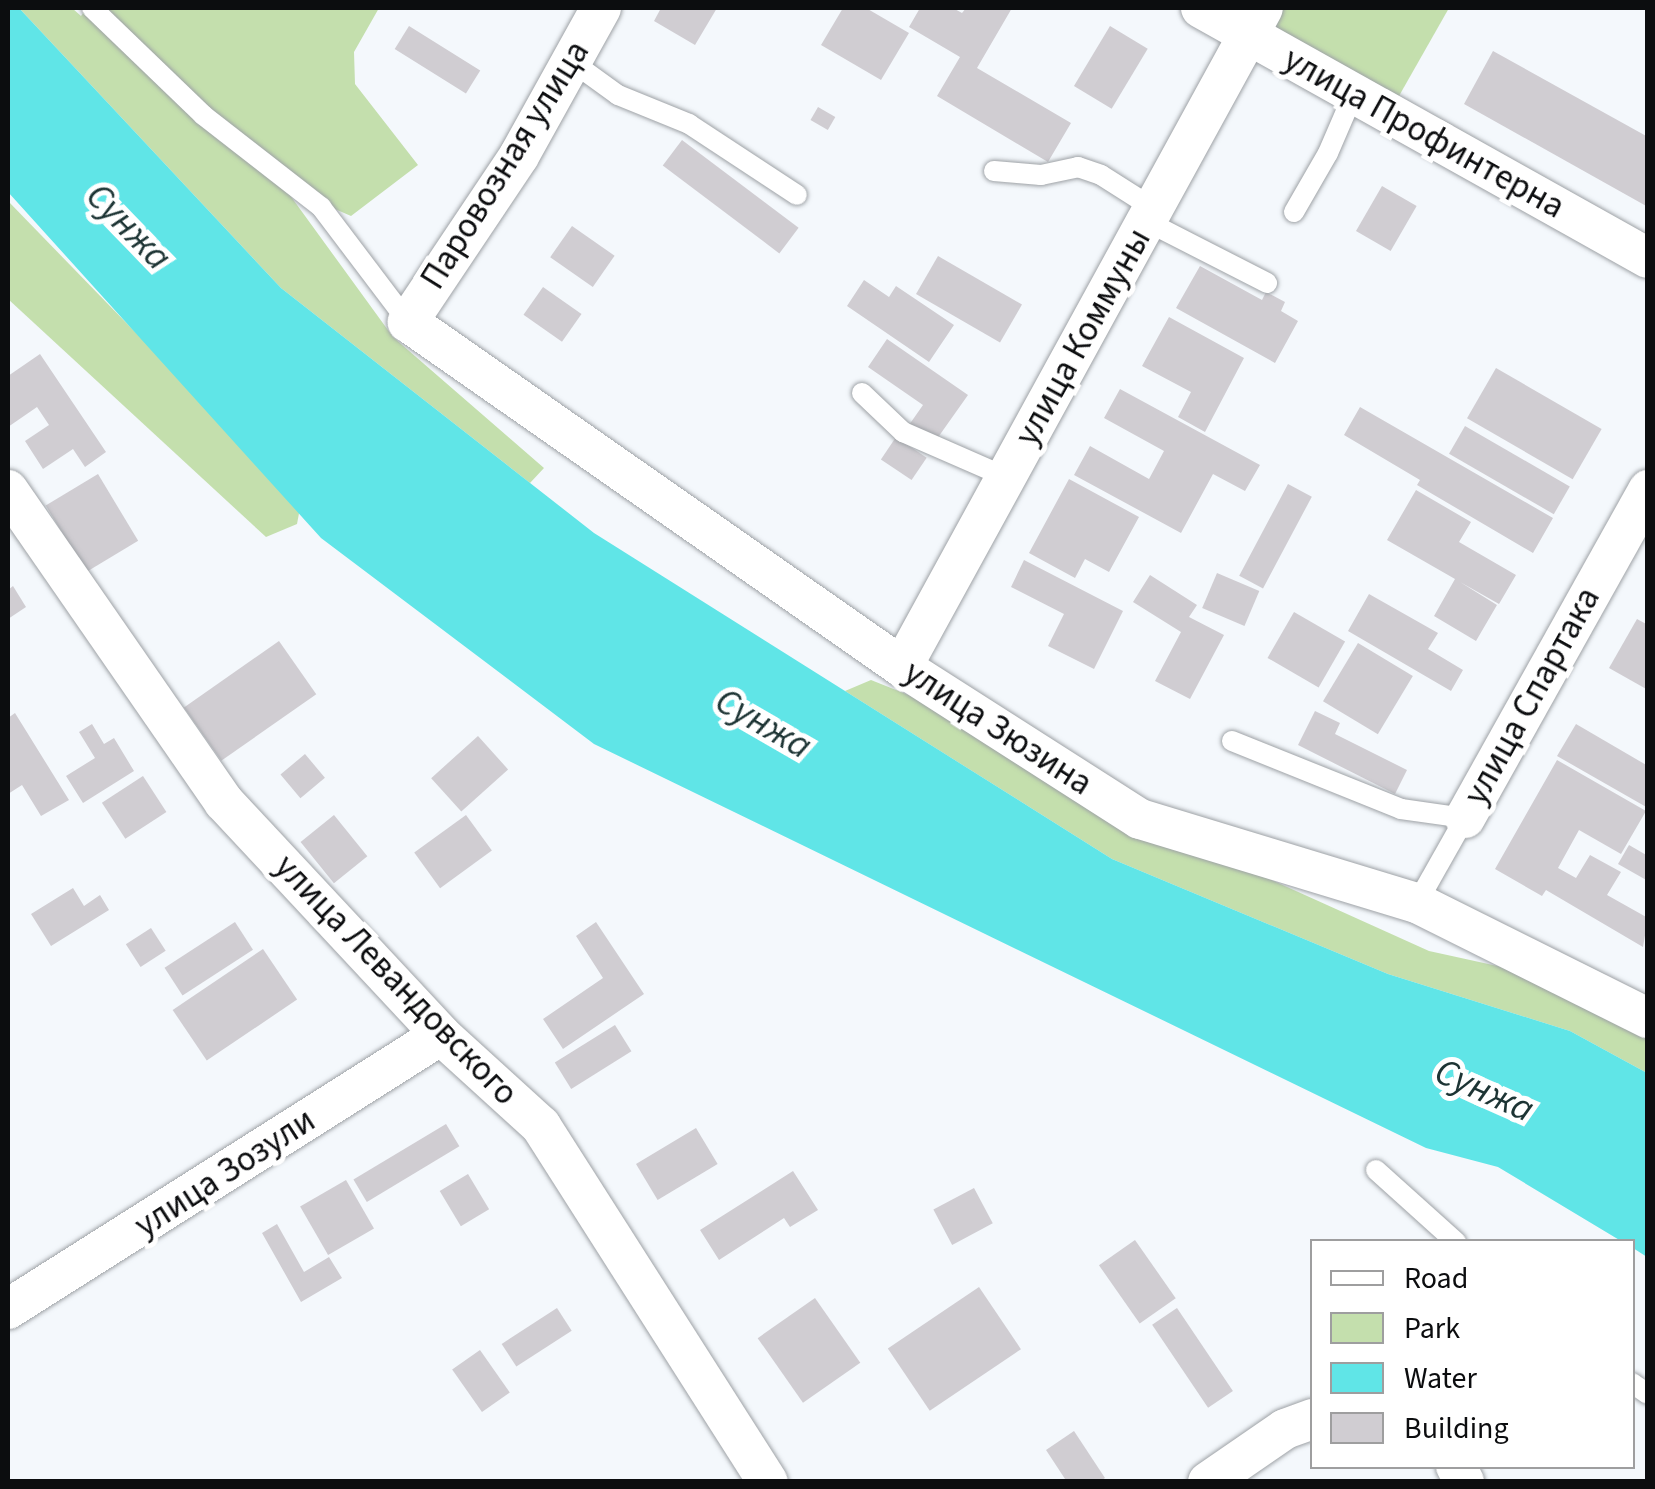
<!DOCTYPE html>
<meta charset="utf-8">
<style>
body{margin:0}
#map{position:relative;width:1655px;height:1489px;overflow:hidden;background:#f4f8fc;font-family:"Source Sans 3",sans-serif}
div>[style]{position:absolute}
.green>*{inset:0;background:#c4dfad}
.water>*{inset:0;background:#60e5e7}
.building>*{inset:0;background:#d0cdd2;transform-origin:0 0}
.roads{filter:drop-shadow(0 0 2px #9ea2a6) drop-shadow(0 0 2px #9ea2a6)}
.lane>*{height:20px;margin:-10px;padding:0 10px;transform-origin:10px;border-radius:10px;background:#fff}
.street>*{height:40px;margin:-20px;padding:0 20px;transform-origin:20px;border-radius:20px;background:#fff}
span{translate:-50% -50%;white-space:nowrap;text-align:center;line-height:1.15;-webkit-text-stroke:10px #fff;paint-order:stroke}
.street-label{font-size:35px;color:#0c0d0f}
.water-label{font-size:38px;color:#1d3434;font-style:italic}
.frame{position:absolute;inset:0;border:10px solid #0c0d0f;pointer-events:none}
.legend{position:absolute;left:1310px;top:1239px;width:325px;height:230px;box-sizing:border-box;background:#fff;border:2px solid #9e9e9f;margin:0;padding:12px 18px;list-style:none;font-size:30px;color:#0c0d0f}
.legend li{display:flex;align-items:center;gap:20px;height:50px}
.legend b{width:50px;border:2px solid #9e9e9f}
</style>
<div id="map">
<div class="green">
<i style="clip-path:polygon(19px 8px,72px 8px,81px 16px,87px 8px,379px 8px,354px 52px,355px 84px,418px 165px,351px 216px,284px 187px,393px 337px,544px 468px,530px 483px,281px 288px)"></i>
<i style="clip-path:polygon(1281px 8px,1449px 8px,1395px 103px,1268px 32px)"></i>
<i style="clip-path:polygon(8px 201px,301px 503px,297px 524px,266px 537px,8px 299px)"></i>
<i style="clip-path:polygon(871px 680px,951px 712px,1236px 864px,1429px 951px,1538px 975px,1647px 1031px,1647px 1073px,1570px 1031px,1388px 974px,1112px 859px,845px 691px)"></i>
</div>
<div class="water">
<i style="clip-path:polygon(8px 8px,19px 8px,281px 288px,594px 533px,1112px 859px,1388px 974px,1570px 1031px,1647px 1073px,1647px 1257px,1633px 1248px,1632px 1242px,1621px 1241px,1498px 1167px,1426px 1148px,594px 744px,321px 538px,8px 192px)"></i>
</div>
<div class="building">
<i style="clip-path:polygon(661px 8px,717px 8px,695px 45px,654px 21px)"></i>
<i style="clip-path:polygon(843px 8px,866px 8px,909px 33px,881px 80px,821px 45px)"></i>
<i style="clip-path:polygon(920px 8px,953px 8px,962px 13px,966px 8px,1012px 8px,977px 68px,1071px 123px,1048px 162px,937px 96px,960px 57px,909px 27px)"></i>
<i style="left:409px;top:26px;width:84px;height:27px;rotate:32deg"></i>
<i style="left:1110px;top:26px;width:44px;height:70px;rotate:31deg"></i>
<i style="clip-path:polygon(1493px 51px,1648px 137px,1648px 207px,1464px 104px)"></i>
<i style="left:818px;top:107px;width:20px;height:15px;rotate:30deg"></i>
<i style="left:682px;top:140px;width:146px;height:32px;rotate:37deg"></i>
<i style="left:1382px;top:186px;width:40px;height:52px;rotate:30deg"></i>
<i style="left:572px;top:226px;width:52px;height:38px;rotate:35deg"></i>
<i style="left:938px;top:256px;width:97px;height:44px;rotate:30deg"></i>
<i style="clip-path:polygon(1200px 266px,1262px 300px,1266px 292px,1285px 302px,1281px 311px,1298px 321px,1275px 363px,1176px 308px)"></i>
<i style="clip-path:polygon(864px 280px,889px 297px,896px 286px,954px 325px,929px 362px,847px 306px)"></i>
<i style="left:543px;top:287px;width:47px;height:34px;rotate:35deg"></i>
<i style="clip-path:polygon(1169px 317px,1244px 358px,1205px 432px,1178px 417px,1191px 392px,1142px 366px)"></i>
<i style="clip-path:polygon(887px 339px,968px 395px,934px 443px,909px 425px,923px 405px,868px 367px)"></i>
<i style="clip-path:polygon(40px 354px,106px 452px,85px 467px,73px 449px,43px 469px,25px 441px,49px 425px,37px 407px,8px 427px,8px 376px)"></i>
<i style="left:1496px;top:368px;width:122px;height:58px;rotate:30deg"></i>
<i style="clip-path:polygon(1120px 389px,1260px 465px,1245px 491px,1213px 474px,1181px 533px,1074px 475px,1090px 446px,1149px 479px,1164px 451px,1104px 418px)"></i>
<i style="clip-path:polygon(1360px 407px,1553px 518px,1533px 553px,1417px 485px,1420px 480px,1344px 435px)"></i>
<i style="left:1465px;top:426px;width:121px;height:32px;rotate:30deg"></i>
<i style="left:896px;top:437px;width:37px;height:27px;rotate:34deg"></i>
<i style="left:98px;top:474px;width:78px;height:61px;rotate:59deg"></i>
<i style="clip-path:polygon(1069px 479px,1139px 517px,1109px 572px,1085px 559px,1075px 578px,1029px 553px)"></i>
<i style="left:1288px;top:484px;width:27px;height:104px;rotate:28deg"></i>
<i style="clip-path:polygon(1416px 490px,1471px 522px,1459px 542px,1516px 575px,1499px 604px,1460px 582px,1497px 605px,1476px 641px,1434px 616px,1455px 579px,1387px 540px)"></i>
<i style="clip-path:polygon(1024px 560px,1123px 611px,1094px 669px,1048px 646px,1064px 614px,1011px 587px)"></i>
<i style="left:1217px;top:573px;width:46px;height:38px;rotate:23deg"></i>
<i style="clip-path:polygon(1150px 575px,1197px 605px,1189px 617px,1224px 635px,1190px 699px,1155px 681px,1181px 632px,1133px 602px)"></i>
<i style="clip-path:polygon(13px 586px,26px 607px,8px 619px,8px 590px)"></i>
<i style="clip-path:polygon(1369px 594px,1438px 633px,1428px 649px,1463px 670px,1451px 691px,1348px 631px)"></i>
<i style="left:1294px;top:612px;width:59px;height:53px;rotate:30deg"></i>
<i style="clip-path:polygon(1637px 619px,1648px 625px,1648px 690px,1609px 668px)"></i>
<i style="left:279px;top:641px;width:65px;height:116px;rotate:55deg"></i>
<i style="left:1358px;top:643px;width:64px;height:68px;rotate:31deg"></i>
<i style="clip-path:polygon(1315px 711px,1340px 723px,1335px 734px,1407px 770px,1395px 794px,1298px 745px)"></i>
<i style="clip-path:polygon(15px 713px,69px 800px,41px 816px,22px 785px,8px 794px,8px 718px)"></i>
<i style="clip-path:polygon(92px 724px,104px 744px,114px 738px,134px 771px,83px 803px,66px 776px,95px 758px,79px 732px)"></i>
<i style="clip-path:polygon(1576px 724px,1648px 766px,1648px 808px,1557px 756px)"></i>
<i style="left:478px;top:736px;width:45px;height:63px;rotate:48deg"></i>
<i style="left:305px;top:754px;width:31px;height:32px;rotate:50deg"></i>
<i style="clip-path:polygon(1557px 760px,1646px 811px,1621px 854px,1579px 830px,1558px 868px,1576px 878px,1590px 855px,1621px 872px,1607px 895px,1648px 918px,1643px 947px,1546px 890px,1542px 896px,1495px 869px)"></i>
<i style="left:143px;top:776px;width:43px;height:49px;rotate:57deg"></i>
<i style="left:334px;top:815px;width:53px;height:43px;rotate:51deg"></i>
<i style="left:466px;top:815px;width:44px;height:64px;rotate:54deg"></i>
<i style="clip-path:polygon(1629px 845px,1648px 856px,1648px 881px,1618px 864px)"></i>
<i style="clip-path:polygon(73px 888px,84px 906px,100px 895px,109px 910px,51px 946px,31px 914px)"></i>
<i style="left:235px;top:922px;width:33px;height:84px;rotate:57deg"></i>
<i style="clip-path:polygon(596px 922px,644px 994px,563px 1049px,543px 1019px,603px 978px,576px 936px)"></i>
<i style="left:151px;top:928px;width:27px;height:30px;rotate:57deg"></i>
<i style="left:263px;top:949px;width:61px;height:109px;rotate:56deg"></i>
<i style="left:615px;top:1025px;width:31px;height:71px;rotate:58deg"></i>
<i style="left:446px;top:1124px;width:26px;height:108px;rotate:59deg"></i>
<i style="left:696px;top:1128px;width:42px;height:70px;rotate:59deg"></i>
<i style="clip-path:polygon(793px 1171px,818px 1210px,790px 1227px,784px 1218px,719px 1260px,700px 1230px)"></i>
<i style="left:468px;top:1174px;width:41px;height:33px;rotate:59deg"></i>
<i style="left:346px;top:1180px;width:56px;height:53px;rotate:60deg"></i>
<i style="left:974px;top:1188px;width:40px;height:46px;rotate:62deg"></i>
<i style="clip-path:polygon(277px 1224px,304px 1272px,329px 1257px,342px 1278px,301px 1302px,262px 1233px)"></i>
<i style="left:1135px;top:1240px;width:71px;height:44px;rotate:55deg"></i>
<i style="left:979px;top:1287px;width:75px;height:110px;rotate:56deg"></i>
<i style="left:815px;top:1298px;width:79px;height:70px;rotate:55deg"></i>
<i style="left:557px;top:1308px;width:27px;height:66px;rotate:57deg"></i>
<i style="left:1177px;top:1308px;width:100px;height:30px;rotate:56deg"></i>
<i style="left:480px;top:1350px;width:52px;height:34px;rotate:55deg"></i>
<i style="clip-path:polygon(1074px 1431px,1105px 1478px,1099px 1482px,1067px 1482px,1046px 1450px)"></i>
</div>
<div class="roads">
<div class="lane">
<i style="left:92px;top:8px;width:154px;rotate:43.9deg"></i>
<i style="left:203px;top:115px;width:150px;rotate:37.9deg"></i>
<i style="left:321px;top:207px;width:144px;rotate:52.9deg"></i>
<i style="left:571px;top:61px;width:58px;rotate:35.9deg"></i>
<i style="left:618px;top:95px;width:77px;rotate:22.2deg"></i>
<i style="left:689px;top:124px;width:129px;rotate:33.3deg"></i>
<i style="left:994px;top:171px;width:47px;rotate:4.9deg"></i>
<i style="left:1041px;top:175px;width:38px;rotate:-12deg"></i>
<i style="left:1078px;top:167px;width:24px;rotate:19deg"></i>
<i style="left:1101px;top:175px;width:62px;rotate:32.4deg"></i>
<i style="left:1294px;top:212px;width:68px;rotate:-60deg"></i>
<i style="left:1328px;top:153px;width:65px;rotate:-66.6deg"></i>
<i style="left:1146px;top:221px;width:136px;rotate:27.1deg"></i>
<i style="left:862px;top:393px;width:57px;rotate:43.6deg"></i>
<i style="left:903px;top:432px;width:112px;rotate:23.6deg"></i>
<i style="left:1232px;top:741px;width:182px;rotate:21.9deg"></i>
<i style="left:1401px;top:809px;width:65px;rotate:8deg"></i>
<i style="left:1465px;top:818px;width:98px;rotate:119.5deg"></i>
<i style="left:1376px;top:1170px;width:108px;rotate:42deg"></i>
<i style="left:1632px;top:1383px;width:19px;rotate:35deg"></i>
</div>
<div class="street">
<i style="left:601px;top:8px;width:169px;rotate:119deg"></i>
<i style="left:519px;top:156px;width:200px;rotate:123.8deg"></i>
<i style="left:408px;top:322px;width:603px;rotate:34.93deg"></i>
<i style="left:902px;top:667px;width:282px;rotate:32.6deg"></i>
<i style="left:1140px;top:819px;width:289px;rotate:16.9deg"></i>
<i style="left:1417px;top:903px;width:258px;rotate:26.5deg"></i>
<i style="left:1201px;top:8px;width:512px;rotate:29.22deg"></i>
<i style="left:8px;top:490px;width:379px;rotate:55.3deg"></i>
<i style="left:224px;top:802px;width:318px;rotate:47deg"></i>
<i style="left:441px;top:1035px;width:135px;rotate:42.3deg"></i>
<i style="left:541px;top:1126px;width:422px;rotate:57.5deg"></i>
<i style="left:902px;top:667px;width:751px;rotate:-61.29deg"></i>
<i style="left:1465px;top:818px;width:376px;rotate:-60.8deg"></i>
<i style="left:8px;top:1309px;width:512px;rotate:-32.33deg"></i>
<i style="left:1456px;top:1466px;width:18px;rotate:63deg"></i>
<i style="left:1208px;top:1482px;width:93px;rotate:-34.5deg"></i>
<i style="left:1285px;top:1429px;width:29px;rotate:-20deg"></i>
</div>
</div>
<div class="street-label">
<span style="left:1424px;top:133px;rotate:29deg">улица Профинтерна</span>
<span style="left:505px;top:165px;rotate:-58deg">Паровозная улица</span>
<span style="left:1083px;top:337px;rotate:-61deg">улица Коммуны</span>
<span style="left:1532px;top:696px;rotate:-61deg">улица Спартака</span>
<span style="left:998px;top:728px;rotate:33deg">улица Зюзина</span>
<span style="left:396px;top:980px;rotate:46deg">улица Левандовского</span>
<span style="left:225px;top:1173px;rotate:-33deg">улица Зозули</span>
</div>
<div class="water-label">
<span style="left:128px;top:227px;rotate:46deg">Сунжа</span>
<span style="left:763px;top:724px;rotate:30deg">Сунжа</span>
<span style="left:1484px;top:1091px;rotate:24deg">Сунжа</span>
</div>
<div class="frame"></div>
<ul class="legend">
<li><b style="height:12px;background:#fff"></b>Road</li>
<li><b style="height:28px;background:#c4dfad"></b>Park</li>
<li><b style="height:28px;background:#60e5e7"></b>Water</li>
<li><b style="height:28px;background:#d0cdd2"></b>Building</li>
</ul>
</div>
